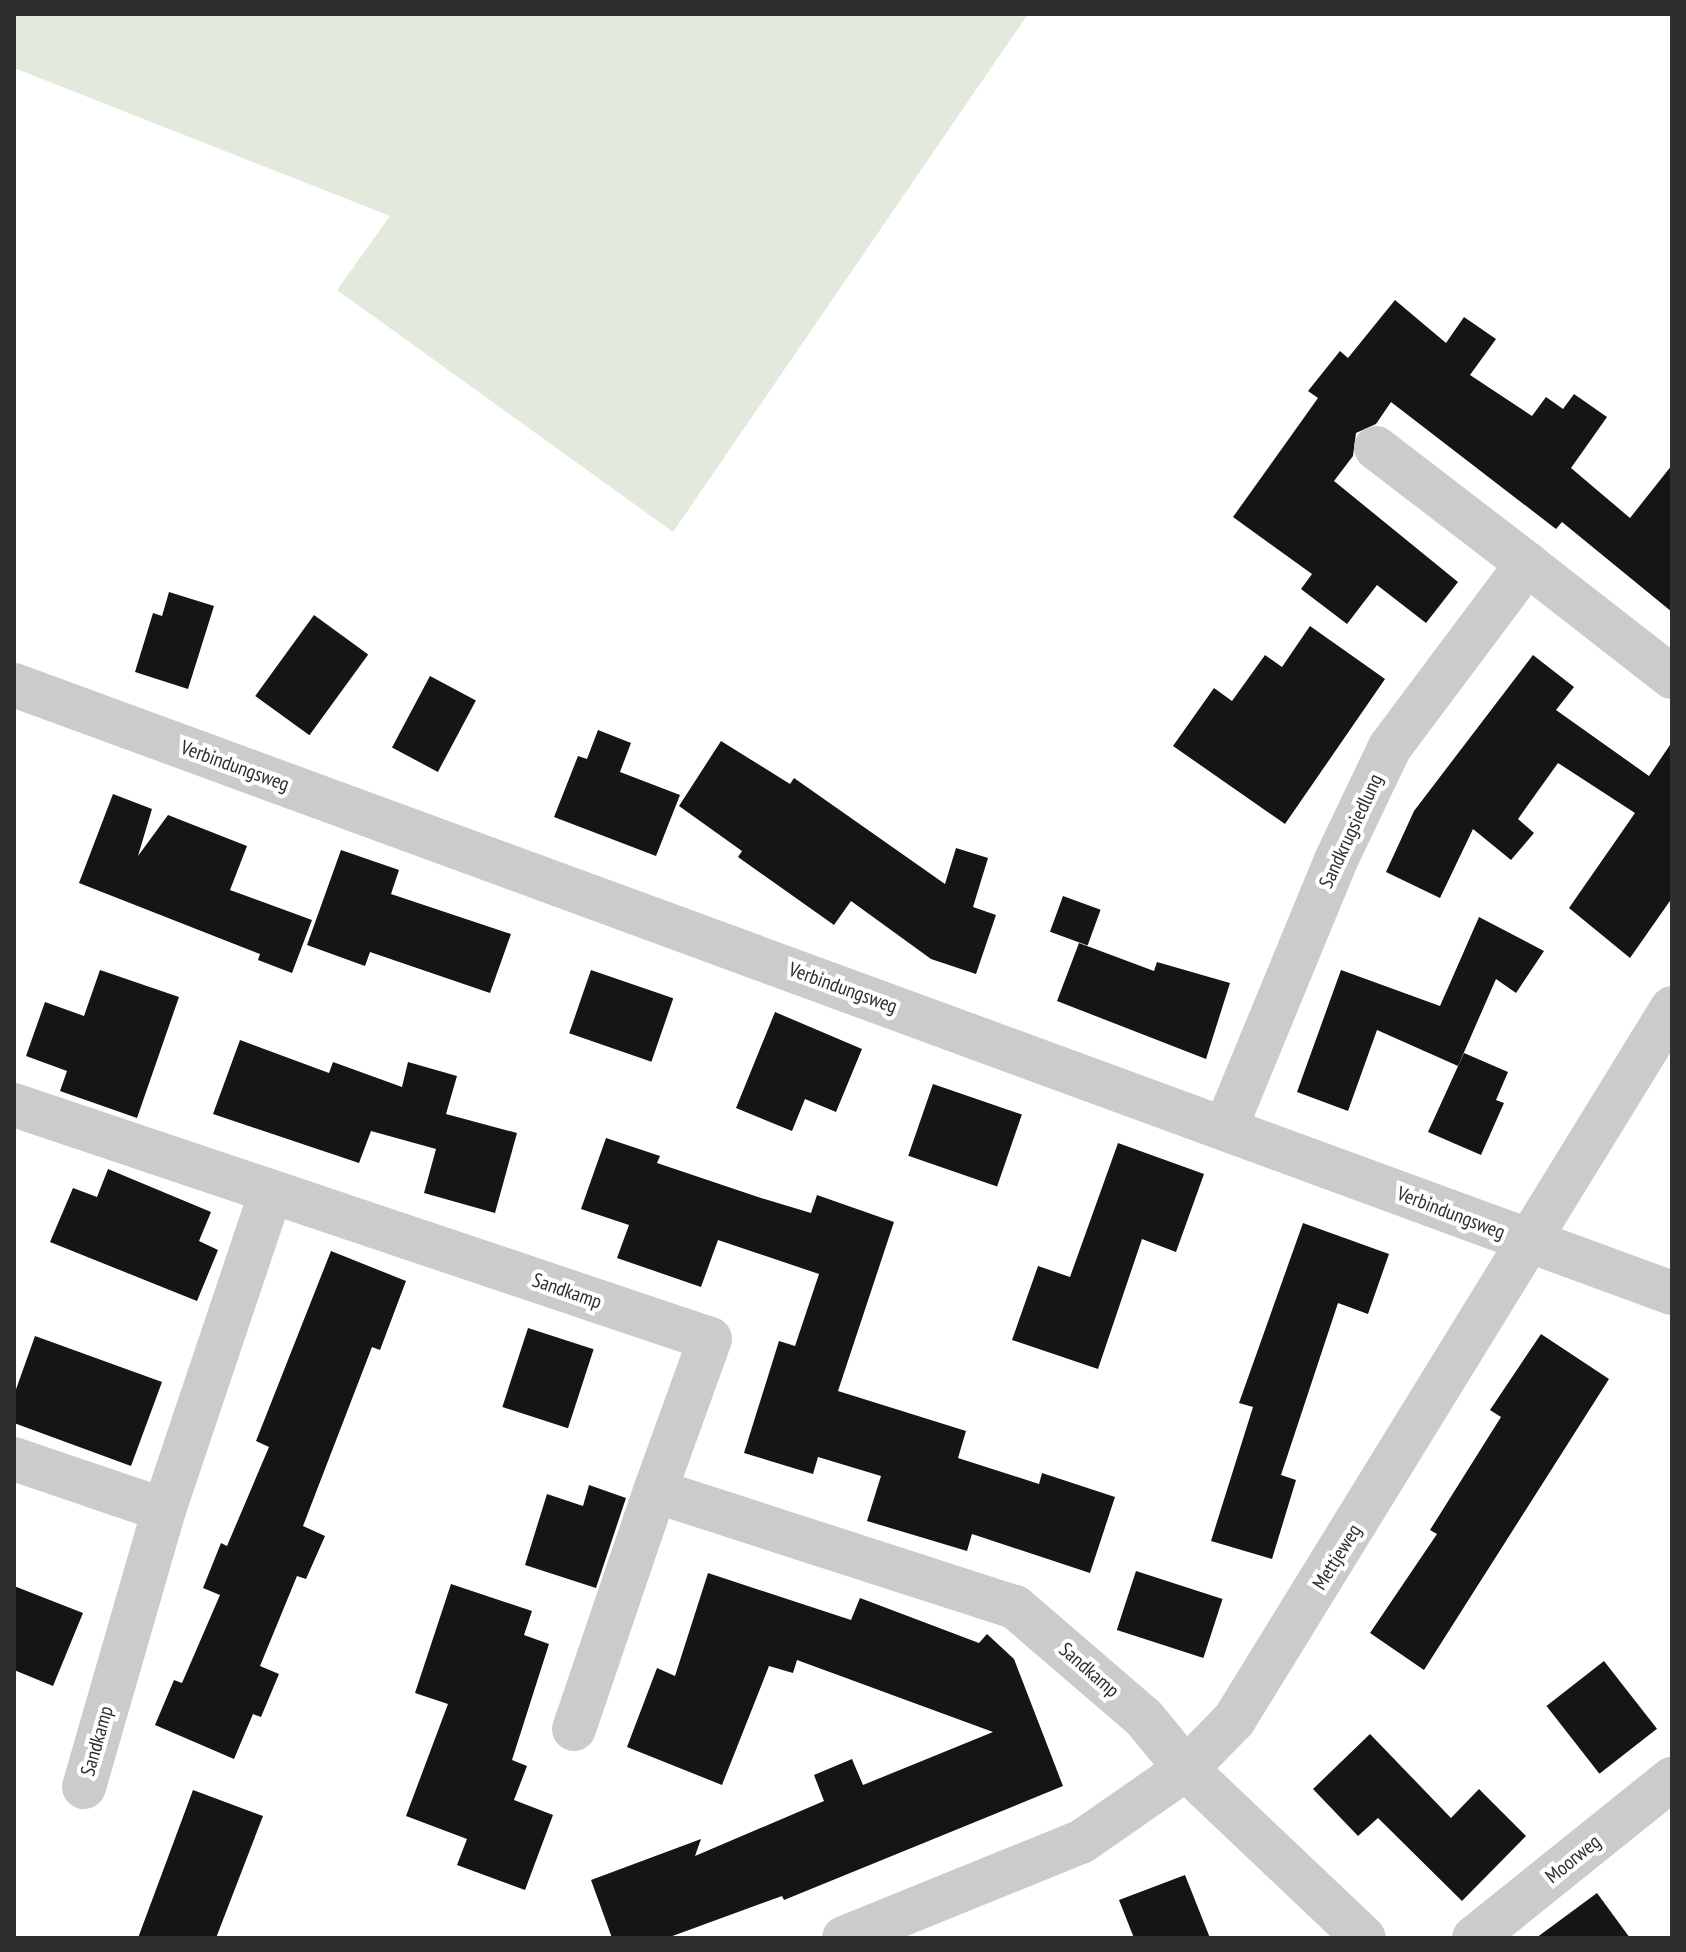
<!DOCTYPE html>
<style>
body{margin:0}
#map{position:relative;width:1686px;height:1952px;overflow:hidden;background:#fff;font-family:"PT Sans Narrow",sans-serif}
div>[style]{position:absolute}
.green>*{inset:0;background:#e2eadd}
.building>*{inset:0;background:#151515;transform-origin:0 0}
.minor>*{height:44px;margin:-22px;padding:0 22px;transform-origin:22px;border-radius:22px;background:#cbcbcb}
span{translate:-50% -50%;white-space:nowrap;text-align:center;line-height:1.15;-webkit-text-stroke:8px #fff;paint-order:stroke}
.street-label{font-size:20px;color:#2e2e2e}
.frame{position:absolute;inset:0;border:16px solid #2e2e2e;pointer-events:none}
</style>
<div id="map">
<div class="green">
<i style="clip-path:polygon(14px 14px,1028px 14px,673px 532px,337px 290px,390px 216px,14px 68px)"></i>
</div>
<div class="building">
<i style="clip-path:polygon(1395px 300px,1446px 343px,1464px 317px,1496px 339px,1470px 375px,1532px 416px,1546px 397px,1563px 409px,1574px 394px,1607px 417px,1571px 468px,1630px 518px,1672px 465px,1672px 612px,1562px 522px,1556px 529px,1391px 402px,1376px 424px,1356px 433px,1353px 456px,1334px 481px,1458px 582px,1426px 623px,1377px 585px,1347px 624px,1301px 589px,1312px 574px,1233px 517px,1318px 398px,1308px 391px,1340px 351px,1348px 358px)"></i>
<i style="clip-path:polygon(169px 592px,214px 606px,188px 689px,135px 672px,153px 613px,162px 616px)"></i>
<i style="left:314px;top:615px;width:67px;height:100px;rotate:36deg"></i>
<i style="clip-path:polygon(1310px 626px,1385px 679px,1285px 824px,1173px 746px,1214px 688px,1232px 701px,1265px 655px,1282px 667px)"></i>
<i style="clip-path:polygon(1533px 655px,1574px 687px,1556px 710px,1649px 776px,1672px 742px,1672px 898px,1630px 958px,1569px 908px,1635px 813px,1558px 763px,1518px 819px,1534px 833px,1511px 860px,1473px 829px,1440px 898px,1386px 872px,1414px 811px)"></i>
<i style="left:430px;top:676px;width:52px;height:81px;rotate:28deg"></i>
<i style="clip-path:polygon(598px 730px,631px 743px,620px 772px,680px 795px,656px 856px,554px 817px,578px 756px,587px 759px)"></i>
<i style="clip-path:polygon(721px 741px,790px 784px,794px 778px,945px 884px,956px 848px,988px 858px,973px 907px,996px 915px,976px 974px,931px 959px,851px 901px,834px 925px,738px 857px,742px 851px,679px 806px)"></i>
<i style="clip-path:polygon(113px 794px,152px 809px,138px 856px,168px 815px,247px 846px,230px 890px,312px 920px,292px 973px,258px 960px,260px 954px,79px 883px)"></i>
<i style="clip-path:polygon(341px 850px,399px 870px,391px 894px,511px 934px,490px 993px,370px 952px,365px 966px,307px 945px)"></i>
<i style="left:1063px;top:896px;width:40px;height:38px;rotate:20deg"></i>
<i style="clip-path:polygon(1479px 917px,1544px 951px,1516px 993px,1496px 979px,1458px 1066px,1377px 1030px,1348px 1111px,1297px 1092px,1341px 970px,1440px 1006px)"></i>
<i style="clip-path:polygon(1079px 943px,1154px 971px,1157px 962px,1230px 983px,1206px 1059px,1057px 1001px)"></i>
<i style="clip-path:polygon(100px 970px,179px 997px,137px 1118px,60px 1091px,67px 1071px,26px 1056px,45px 1002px,84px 1016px)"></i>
<i style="left:591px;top:970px;width:87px;height:67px;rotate:19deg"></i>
<i style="clip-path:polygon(775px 1012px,862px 1049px,836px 1112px,805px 1099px,792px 1131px,736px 1108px)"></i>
<i style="clip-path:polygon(240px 1040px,329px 1073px,333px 1062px,402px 1087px,408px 1062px,457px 1076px,446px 1114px,517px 1133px,495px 1213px,424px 1193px,436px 1149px,371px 1131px,359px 1163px,213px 1114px)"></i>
<i style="clip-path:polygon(1464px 1053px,1508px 1072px,1496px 1100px,1504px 1103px,1481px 1155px,1428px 1132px)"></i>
<i style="left:933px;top:1084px;width:94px;height:76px;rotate:19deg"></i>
<i style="clip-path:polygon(606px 1138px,660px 1156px,657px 1163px,761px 1198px,811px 1213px,817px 1195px,894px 1222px,838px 1391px,966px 1431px,958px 1458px,1039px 1484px,1042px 1473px,1115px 1497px,1090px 1573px,972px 1534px,967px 1551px,867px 1521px,881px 1476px,818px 1457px,813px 1474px,744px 1453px,779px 1341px,795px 1346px,819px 1274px,718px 1240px,701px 1287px,617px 1258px,629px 1225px,581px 1209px)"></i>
<i style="clip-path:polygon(1118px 1143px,1204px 1174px,1176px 1252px,1142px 1239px,1098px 1369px,1012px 1340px,1038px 1266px,1070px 1277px)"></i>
<i style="clip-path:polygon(108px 1169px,211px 1212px,199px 1241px,218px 1250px,197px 1301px,50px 1242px,73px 1188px,97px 1197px)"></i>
<i style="clip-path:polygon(1303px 1223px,1389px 1254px,1368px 1314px,1338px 1303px,1281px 1475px,1296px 1480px,1272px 1559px,1211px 1541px,1253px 1407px,1239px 1403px)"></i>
<i style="clip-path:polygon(331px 1251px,406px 1281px,380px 1350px,372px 1347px,303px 1526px,325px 1536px,306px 1579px,297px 1576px,260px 1666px,279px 1674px,261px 1717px,253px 1714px,234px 1759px,155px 1725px,174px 1680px,182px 1683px,220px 1595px,203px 1588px,221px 1543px,227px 1546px,269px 1447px,256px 1441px)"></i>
<i style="left:528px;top:1328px;width:69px;height:83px;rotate:18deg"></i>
<i style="clip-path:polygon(1541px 1334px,1609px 1379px,1424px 1670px,1370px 1633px,1437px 1534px,1430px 1530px,1501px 1417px,1490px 1410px)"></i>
<i style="clip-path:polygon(35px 1336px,162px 1382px,131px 1466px,14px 1423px,14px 1395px)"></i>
<i style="clip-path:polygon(589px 1485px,626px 1498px,596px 1588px,525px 1565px,547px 1494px,583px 1506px)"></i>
<i style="left:1136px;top:1571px;width:91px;height:62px;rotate:18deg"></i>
<i style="clip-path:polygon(708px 1573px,851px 1620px,860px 1598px,979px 1643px,987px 1634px,1014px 1659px,1063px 1786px,784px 1900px,782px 1896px,667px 1938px,612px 1938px,591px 1880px,701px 1839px,695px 1856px,824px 1801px,814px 1775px,852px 1759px,863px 1785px,993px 1732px,797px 1660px,793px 1673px,769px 1666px,722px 1785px,627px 1747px,657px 1668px,675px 1676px)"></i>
<i style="clip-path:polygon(451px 1584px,532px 1611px,524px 1635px,549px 1644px,512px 1760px,527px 1766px,514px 1800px,553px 1815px,525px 1890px,457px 1865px,467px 1839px,406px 1816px,448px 1704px,415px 1693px)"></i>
<i style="clip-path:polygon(14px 1586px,83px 1613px,53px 1686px,14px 1670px)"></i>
<i style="left:1604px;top:1661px;width:86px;height:73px;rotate:52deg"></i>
<i style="clip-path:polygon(1370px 1734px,1451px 1818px,1479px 1789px,1526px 1836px,1462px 1901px,1378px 1818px,1358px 1836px,1313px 1789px)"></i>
<i style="clip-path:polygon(193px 1790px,263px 1816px,216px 1938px,138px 1938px)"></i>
<i style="clip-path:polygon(1185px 1875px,1210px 1938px,1134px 1938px,1119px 1900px)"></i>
<i style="clip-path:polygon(1597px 1893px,1630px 1938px,1536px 1938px)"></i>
</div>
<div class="minor">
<i style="left:1376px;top:448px;width:190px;rotate:37.5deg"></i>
<i style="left:14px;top:685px;width:1766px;rotate:20.14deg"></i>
<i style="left:14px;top:1105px;width:734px;rotate:18.58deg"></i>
<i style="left:710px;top:1339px;width:162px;rotate:109.9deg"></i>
<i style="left:655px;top:1491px;width:378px;rotate:17.9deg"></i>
<i style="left:1015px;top:1607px;width:170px;rotate:40.7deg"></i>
<i style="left:1144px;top:1718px;width:66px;rotate:50.5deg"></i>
<i style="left:1186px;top:1769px;width:245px;rotate:43.5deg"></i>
<i style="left:1226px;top:1127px;width:289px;rotate:-67.6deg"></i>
<i style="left:1336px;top:860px;width:125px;rotate:-64.5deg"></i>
<i style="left:1390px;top:747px;width:229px;rotate:-53.2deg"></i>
<i style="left:1527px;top:564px;width:184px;rotate:37.9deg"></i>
<i style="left:14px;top:1459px;width:158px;rotate:18.8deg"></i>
<i style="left:164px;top:1510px;width:336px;rotate:-71.4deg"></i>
<i style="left:574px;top:1729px;width:251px;rotate:-71.2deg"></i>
<i style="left:84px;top:1787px;width:288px;rotate:-73.9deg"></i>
<i style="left:844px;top:1938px;width:256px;rotate:-22.1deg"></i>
<i style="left:1081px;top:1842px;width:128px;rotate:-34.8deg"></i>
<i style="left:1186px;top:1769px;width:69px;rotate:-45.6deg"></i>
<i style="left:1234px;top:1720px;width:836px;rotate:-58.4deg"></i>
<i style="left:1474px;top:1938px;width:254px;rotate:-38.8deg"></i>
</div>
<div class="street-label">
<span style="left:235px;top:766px;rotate:20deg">Verbindungsweg</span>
<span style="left:1351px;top:831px;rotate:-65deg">Sandkrugsiedlung</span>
<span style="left:843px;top:988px;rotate:20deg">Verbindungsweg</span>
<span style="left:1451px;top:1213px;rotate:21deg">Verbindungsweg</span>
<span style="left:567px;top:1291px;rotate:19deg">Sandkamp</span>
<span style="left:1337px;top:1557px;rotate:-58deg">Mettjeweg</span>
<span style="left:1089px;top:1670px;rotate:41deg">Sandkamp</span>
<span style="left:97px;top:1741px;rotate:-74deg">Sandkamp</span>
<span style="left:1573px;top:1859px;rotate:-39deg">Moorweg</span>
</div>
<div class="frame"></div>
</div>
